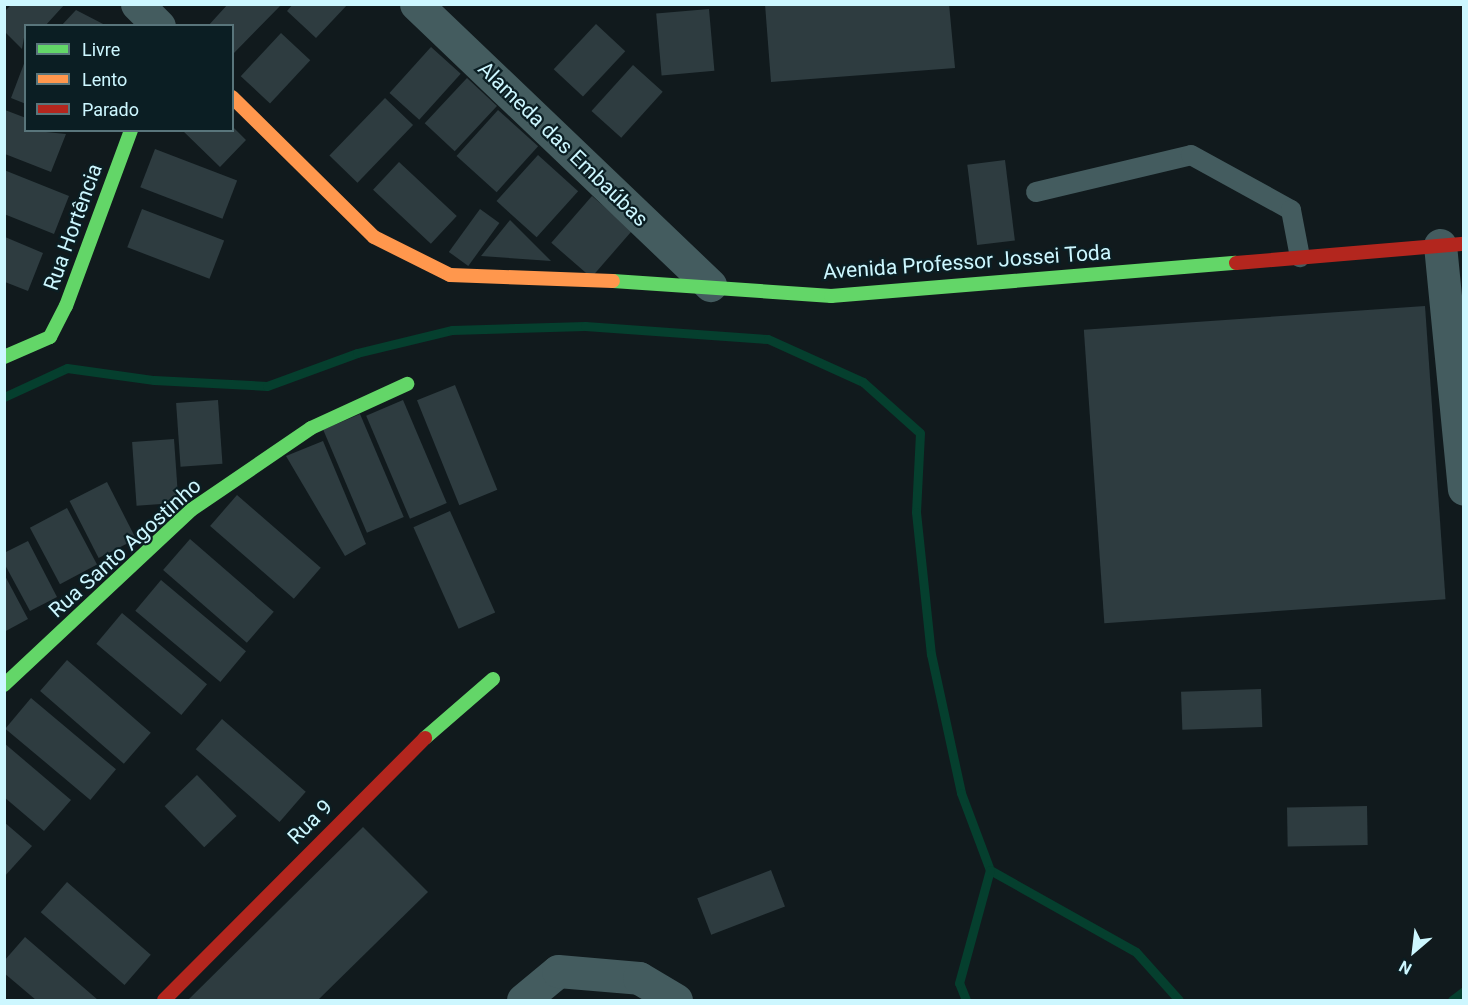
<!DOCTYPE html>
<meta charset="utf-8">
<style>
body{margin:0}
#map{position:relative;width:1468px;height:1005px;overflow:hidden;background:#111a1d;font-family:Roboto,sans-serif}
div>[style]{position:absolute}
.stream>*{height:9px;margin:-4.5px;padding:0 4.5px;transform-origin:4.5px;border-radius:4.5px;background:#053f2e}
.building>*{inset:0;background:#2e3c40;transform-origin:0 0}
.lane>*{height:20px;margin:-10px;padding:0 10px;transform-origin:10px;border-radius:10px;background:#445c5f}
.street>*{height:33px;margin:-16.5px;padding:0 16.5px;transform-origin:16.5px;border-radius:16.5px;background:#445c5f}
.fast>*{height:14px;margin:-7px;padding:0 7px;transform-origin:7px;border-radius:7px;background:#63d668}
.slow>*{height:14px;margin:-7px;padding:0 7px;transform-origin:7px;border-radius:7px;background:#ff974d}
.jam>*{height:14px;margin:-7px;padding:0 7px;transform-origin:7px;border-radius:7px;background:#b3261e}
span{translate:-50% -50%;white-space:nowrap;text-align:center;line-height:1.15;-webkit-text-stroke:4.5px #0b1e23;paint-order:stroke}
.street-label{font-size:21px;color:#cdf7ff}
.frame{position:absolute;inset:0;border:6px solid #cdf7ff;pointer-events:none}
.legend{position:absolute;left:24px;top:24px;width:210px;height:108px;box-sizing:border-box;background:#0b1e23;border:2px solid #59757b;margin:0;padding:8px 10px;list-style:none;font-size:18px;color:#cdf7ff}
.legend li{display:flex;align-items:center;gap:12px;height:30px}
.legend b{width:30px;border:2px solid #59757b}
.north{position:absolute;left:1384px;top:921px;width:60px;height:60px;-webkit-text-stroke:4px #0b1e23;paint-order:stroke;rotate:208deg;font-size:16px;font-weight:700;line-height:24px;text-align:center;color:#cdf7ff}
.north::after{content:'';display:block;margin:auto;width:21px;height:27px;background:#cdf7ff;clip-path:polygon(50% 0,100% 100%,50% 72%,0 100%)}
</style>
<div id="map">
<div class="stream">
<i style="left:4px;top:397px;width:69px;rotate:-24.7deg"></i>
<i style="left:67px;top:368px;width:88px;rotate:7.9deg"></i>
<i style="left:154px;top:380px;width:113px;rotate:3deg"></i>
<i style="left:267px;top:386px;width:96px;rotate:-20.1deg"></i>
<i style="left:357px;top:353px;width:98px;rotate:-13.6deg"></i>
<i style="left:452px;top:330px;width:133px;rotate:-1.7deg"></i>
<i style="left:585px;top:326px;width:183px;rotate:4.1deg"></i>
<i style="left:768px;top:339px;width:104px;rotate:24.4deg"></i>
<i style="left:863px;top:382px;width:76px;rotate:41.8deg"></i>
<i style="left:920px;top:433px;width:79px;rotate:92.9deg"></i>
<i style="left:916px;top:512px;width:143px;rotate:84deg"></i>
<i style="left:931px;top:654px;width:142px;rotate:77.8deg"></i>
<i style="left:961px;top:793px;width:82px;rotate:69.4deg"></i>
<i style="left:990px;top:870px;width:167px;rotate:29.3deg"></i>
<i style="left:1136px;top:952px;width:64px;rotate:48.1deg"></i>
<i style="left:966px;top:1000px;width:18px;rotate:-112deg"></i>
<i style="left:959px;top:983px;width:117px;rotate:-74.7deg"></i>
<i style="left:1452px;top:1000px;width:15px;rotate:-37deg"></i>
</div>
<div class="building">
<i style="clip-path:polygon(12px 4px,65px 4px,45px 26px,26px 26px,22px 49px,4px 31px,4px 12px)"></i>
<i style="clip-path:polygon(228px 4px,282px 4px,232px 55px,232px 26px,208px 26px)"></i>
<i style="clip-path:polygon(293px 4px,348px 4px,316px 38px,287px 11px)"></i>
<i style="clip-path:polygon(765px 4px,949px 4px,955px 68px,771px 82px)"></i>
<i style="left:709px;top:9px;width:62px;height:53px;rotate:85deg"></i>
<i style="clip-path:polygon(76px 10px,107px 26px,61px 26px)"></i>
<i style="left:596px;top:24px;width:40px;height:62px;rotate:43deg"></i>
<i style="left:281px;top:33px;width:40px;height:59px;rotate:43deg"></i>
<i style="left:431px;top:47px;width:40px;height:62px;rotate:42deg"></i>
<i style="clip-path:polygon(25px 61px,26px 61px,26px 104px,11px 98px)"></i>
<i style="left:633px;top:65px;width:40px;height:62px;rotate:42deg"></i>
<i style="left:467px;top:78px;width:41px;height:62px;rotate:43deg"></i>
<i style="left:385px;top:98px;width:39px;height:80px;rotate:44deg"></i>
<i style="clip-path:polygon(5px 110px,26px 118px,26px 130px,66px 134px,51px 172px,5px 154px)"></i>
<i style="left:498px;top:110px;width:54px;height:62px;rotate:42deg"></i>
<i style="clip-path:polygon(232px 126px,246px 140px,220px 167px,182px 130px,232px 130px)"></i>
<i style="left:155px;top:149px;width:88px;height:41px;rotate:21deg"></i>
<i style="left:538px;top:155px;width:54px;height:62px;rotate:42deg"></i>
<i style="left:1005px;top:160px;width:81px;height:38px;rotate:83deg"></i>
<i style="left:399px;top:162px;width:79px;height:38px;rotate:43deg"></i>
<i style="clip-path:polygon(4px 170px,69px 196px,54px 234px,4px 214px)"></i>
<i style="left:592px;top:196px;width:53px;height:62px;rotate:41deg"></i>
<i style="left:142px;top:209px;width:88px;height:41px;rotate:21deg"></i>
<i style="left:480px;top:209px;width:24px;height:53px;rotate:36deg"></i>
<i style="clip-path:polygon(510px 220px,551px 261px,481px 256px)"></i>
<i style="clip-path:polygon(5px 237px,43px 253px,28px 291px,5px 282px)"></i>
<i style="left:1425px;top:306px;width:294px;height:342px;rotate:86deg"></i>
<i style="left:455px;top:385px;width:113px;height:41px;rotate:68deg"></i>
<i style="left:218px;top:400px;width:64px;height:42px;rotate:86deg"></i>
<i style="left:403px;top:400px;width:112px;height:40px;rotate:67deg"></i>
<i style="left:360px;top:414px;width:112px;height:40px;rotate:67deg"></i>
<i style="left:174px;top:439px;width:64px;height:42px;rotate:86deg"></i>
<i style="clip-path:polygon(323px 441px,366px 544px,345px 556px,286px 456px)"></i>
<i style="left:107px;top:482px;width:64px;height:42px;rotate:63deg"></i>
<i style="left:237px;top:495px;width:111px;height:41px;rotate:41deg"></i>
<i style="left:67px;top:508px;width:64px;height:42px;rotate:62deg"></i>
<i style="left:450px;top:511px;width:111px;height:40px;rotate:66deg"></i>
<i style="left:190px;top:539px;width:111px;height:41px;rotate:41deg"></i>
<i style="clip-path:polygon(28px 541px,57px 597px,30px 611px,4px 563px,4px 553px)"></i>
<i style="clip-path:polygon(4px 574px,28px 619px,4px 632px)"></i>
<i style="left:161px;top:580px;width:111px;height:40px;rotate:40deg"></i>
<i style="left:122px;top:613px;width:111px;height:40px;rotate:40deg"></i>
<i style="left:67px;top:660px;width:111px;height:41px;rotate:41deg"></i>
<i style="left:1261px;top:689px;width:38px;height:80px;rotate:88deg"></i>
<i style="left:31px;top:698px;width:111px;height:40px;rotate:40deg"></i>
<i style="left:222px;top:719px;width:111px;height:40px;rotate:41deg"></i>
<i style="clip-path:polygon(4px 743px,71px 800px,44px 831px,4px 797px)"></i>
<i style="left:197px;top:775px;width:57px;height:45px;rotate:46deg"></i>
<i style="left:1367px;top:806px;width:39px;height:80px;rotate:89deg"></i>
<i style="clip-path:polygon(4px 822px,32px 846px,4px 877px)"></i>
<i style="clip-path:polygon(363px 827px,428px 892px,318px 1000px,188px 1000px)"></i>
<i style="left:771px;top:870px;width:39px;height:79px;rotate:69deg"></i>
<i style="left:67px;top:882px;width:111px;height:40px;rotate:41deg"></i>
<i style="clip-path:polygon(25px 937px,98px 1000px,36px 1000px,4px 973px,4px 961px)"></i>
</div>
<div class="lane">
<i style="left:1036px;top:192px;width:159px;rotate:-13.4deg"></i>
<i style="left:1191px;top:155px;width:114px;rotate:28.8deg"></i>
<i style="left:1291px;top:210px;width:48px;rotate:79.2deg"></i>
</div>
<div class="street">
<i style="left:137px;top:4px;width:31px;rotate:45deg"></i>
<i style="left:416px;top:4px;width:407px;rotate:43.7deg"></i>
<i style="left:1440px;top:245px;width:245px;rotate:84.4deg"></i>
<i style="left:523px;top:1000px;width:45px;rotate:-39.6deg"></i>
<i style="left:558px;top:971px;width:81px;rotate:4.9deg"></i>
<i style="left:639px;top:978px;width:43px;rotate:30.7deg"></i>
</div>
<div class="fast">
<i style="left:613px;top:281px;width:219px;rotate:3.9deg"></i>
<i style="left:831px;top:296px;width:406px;rotate:-4.7deg"></i>
<i style="left:4px;top:357px;width:50px;rotate:-23.5deg"></i>
<i style="left:50px;top:337px;width:35px;rotate:-63deg"></i>
<i style="left:66px;top:306px;width:188px;rotate:-69.7deg"></i>
<i style="left:4px;top:685px;width:256px;rotate:-43.1deg"></i>
<i style="left:191px;top:510px;width:145px;rotate:-34.3deg"></i>
<i style="left:311px;top:428px;width:106px;rotate:-24.6deg"></i>
<i style="left:425px;top:738px;width:90px;rotate:-40.9deg"></i>
</div>
<div class="slow">
<i style="left:232px;top:97px;width:199px;rotate:44.6deg"></i>
<i style="left:374px;top:237px;width:85px;rotate:26.6deg"></i>
<i style="left:450px;top:275px;width:163px;rotate:2.1deg"></i>
</div>
<div class="jam">
<i style="left:1236px;top:263px;width:229px;rotate:-4.8deg"></i>
<i style="left:164px;top:1000px;width:370px;rotate:-45.1deg"></i>
</div>
<div class="street-label">
<span style="left:563px;top:144px;rotate:44deg">Alameda das Embaúbas</span>
<span style="left:73px;top:227px;rotate:-70deg">Rua Hortência</span>
<span style="left:967px;top:262px;rotate:-4deg">Avenida Professor Jossei Toda</span>
<span style="left:125px;top:548px;rotate:-42deg">Rua Santo Agostinho</span>
<span style="left:310px;top:822px;rotate:-45deg">Rua 9</span>
</div>
<div class="frame"></div>
<ul class="legend">
<li><b style="height:8px;background:#63d668"></b>Livre</li>
<li><b style="height:8px;background:#ff974d"></b>Lento</li>
<li><b style="height:8px;background:#b3261e"></b>Parado</li>
</ul>
<div class="north">N</div>
</div>
